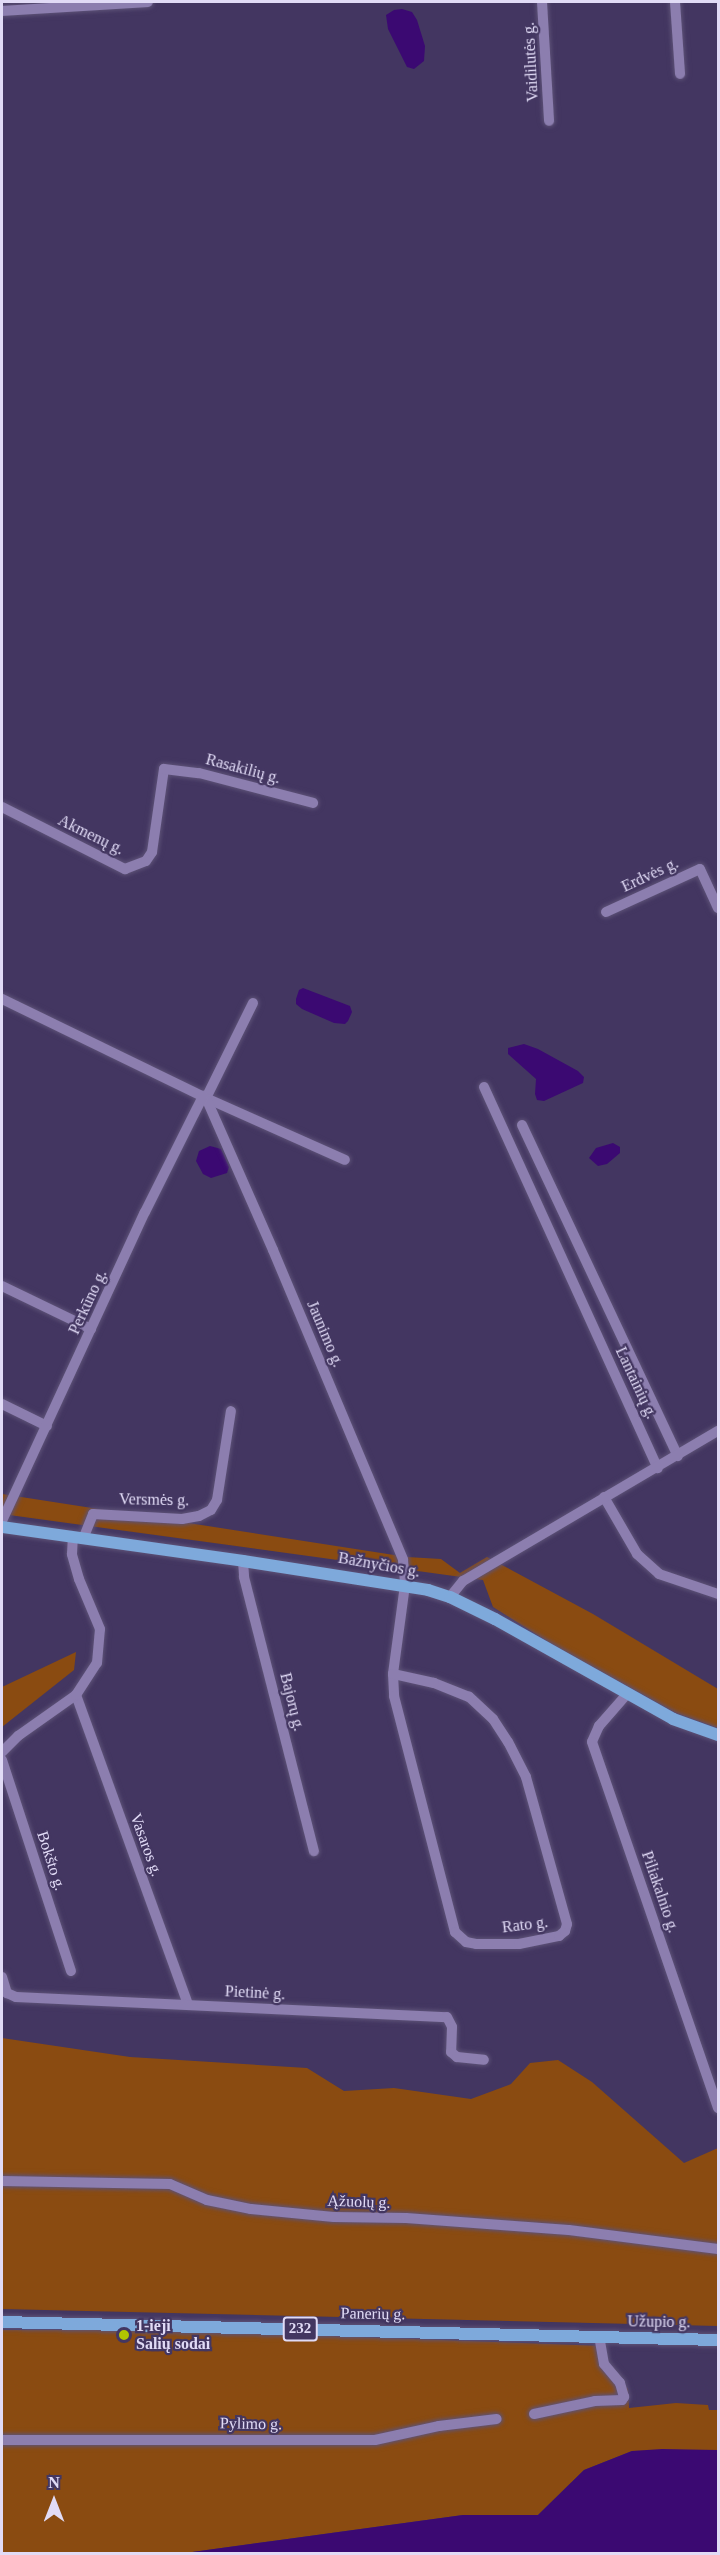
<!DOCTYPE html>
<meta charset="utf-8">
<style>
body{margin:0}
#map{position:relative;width:720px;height:2555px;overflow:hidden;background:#433661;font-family:Georgia,serif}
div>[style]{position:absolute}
.green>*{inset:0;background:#8a4b11}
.water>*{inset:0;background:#3b0972}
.roads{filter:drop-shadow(0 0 2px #5d5277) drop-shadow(0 0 2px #5d5277)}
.minor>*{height:10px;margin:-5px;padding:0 5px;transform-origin:5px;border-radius:5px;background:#8c7eaf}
.major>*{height:12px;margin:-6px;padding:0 6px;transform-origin:6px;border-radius:6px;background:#7ea9db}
.dots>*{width:16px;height:16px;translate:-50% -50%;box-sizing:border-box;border:3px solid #433661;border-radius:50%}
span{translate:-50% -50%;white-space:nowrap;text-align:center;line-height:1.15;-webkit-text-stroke:4.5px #433661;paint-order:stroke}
.shield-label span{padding:2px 4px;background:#433661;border:2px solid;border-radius:4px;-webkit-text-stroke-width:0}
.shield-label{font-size:15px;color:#e1dbf6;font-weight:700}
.street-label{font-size:16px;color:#e1dbf6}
.poi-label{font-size:16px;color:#e1dbf6;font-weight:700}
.left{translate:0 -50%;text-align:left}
.frame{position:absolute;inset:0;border:3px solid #e1dbf6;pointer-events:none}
.north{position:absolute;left:24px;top:2471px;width:60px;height:60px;-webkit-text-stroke:4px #433661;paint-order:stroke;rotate:0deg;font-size:16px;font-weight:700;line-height:24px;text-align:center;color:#e1dbf6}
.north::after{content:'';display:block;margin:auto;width:21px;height:27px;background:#e1dbf6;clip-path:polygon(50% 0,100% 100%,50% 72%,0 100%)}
</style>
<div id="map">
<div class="green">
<i style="clip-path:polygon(2px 1494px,407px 1557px,441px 1559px,460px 1573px,487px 1557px,593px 1614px,718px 1689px,718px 1728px,676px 1713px,555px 1646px,493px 1607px,483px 1580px,2px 1514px)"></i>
<i style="clip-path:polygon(76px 1652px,74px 1670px,2px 1727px,2px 1687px)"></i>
<i style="clip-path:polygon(2px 2038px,130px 2057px,307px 2068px,344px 2091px,394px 2088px,471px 2099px,511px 2084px,530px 2063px,558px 2060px,592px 2082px,684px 2163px,718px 2148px,718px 2247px,255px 2206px,210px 2197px,181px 2185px,2px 2177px)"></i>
<i style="clip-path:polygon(2px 2186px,168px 2186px,209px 2203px,561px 2232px,718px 2252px,718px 2326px,2px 2309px)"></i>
<i style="clip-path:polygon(2px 2330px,163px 2330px,605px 2346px,608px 2364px,628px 2389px,629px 2408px,676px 2403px,708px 2405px,709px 2410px,718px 2410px,718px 2450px,632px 2451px,584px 2470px,538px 2515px,463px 2515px,185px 2553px,2px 2553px)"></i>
</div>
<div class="water">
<i style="clip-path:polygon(402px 9px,412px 12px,417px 20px,425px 46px,424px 61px,414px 69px,407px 67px,388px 29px,386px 15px,394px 10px)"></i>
<i style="clip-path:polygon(303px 988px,350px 1006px,352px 1012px,348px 1021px,345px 1024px,334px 1023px,302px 1009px,296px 1004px,296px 999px,299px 990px)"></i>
<i style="clip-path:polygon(524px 1044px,538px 1049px,578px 1071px,584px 1077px,583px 1083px,544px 1101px,537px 1100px,535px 1094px,536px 1079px,508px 1054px,508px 1048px)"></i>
<i style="clip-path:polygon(613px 1143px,620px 1147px,620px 1153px,607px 1164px,598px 1166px,589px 1158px,596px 1148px)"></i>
<i style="clip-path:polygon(210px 1146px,221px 1149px,229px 1167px,227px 1173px,211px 1178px,203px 1174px,196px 1161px,199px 1151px)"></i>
<i style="clip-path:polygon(662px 2449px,718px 2450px,718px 2553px,185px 2553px,463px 2515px,538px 2515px,584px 2470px,632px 2451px)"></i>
</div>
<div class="roads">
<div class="minor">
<i style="left:542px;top:2px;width:119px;rotate:86.6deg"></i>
<i style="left:675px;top:2px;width:72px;rotate:86deg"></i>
<i style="left:2px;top:11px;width:146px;rotate:-3.5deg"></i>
<i style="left:2px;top:807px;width:138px;rotate:26.8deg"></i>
<i style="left:125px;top:869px;width:22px;rotate:-21deg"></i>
<i style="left:146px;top:861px;width:11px;rotate:-56deg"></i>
<i style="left:152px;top:852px;width:84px;rotate:-81.8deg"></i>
<i style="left:164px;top:769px;width:35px;rotate:7deg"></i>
<i style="left:199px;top:773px;width:118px;rotate:14.7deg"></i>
<i style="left:606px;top:912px;width:103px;rotate:-24.6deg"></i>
<i style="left:700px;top:869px;width:43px;rotate:65.2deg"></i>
<i style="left:2px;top:999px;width:227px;rotate:25.9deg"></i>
<i style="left:206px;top:1098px;width:152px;rotate:24deg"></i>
<i style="left:253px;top:1003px;width:106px;rotate:116.3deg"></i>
<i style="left:206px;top:1098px;width:166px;rotate:66.2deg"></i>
<i style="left:273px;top:1250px;width:336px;rotate:67.2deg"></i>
<i style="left:403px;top:1560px;width:25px;rotate:85deg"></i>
<i style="left:405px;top:1585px;width:90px;rotate:97.7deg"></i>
<i style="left:393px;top:1674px;width:22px;rotate:87deg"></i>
<i style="left:394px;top:1696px;width:244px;rotate:75.5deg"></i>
<i style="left:455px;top:1932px;width:15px;rotate:42deg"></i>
<i style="left:466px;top:1942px;width:10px;rotate:11deg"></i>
<i style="left:476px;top:1944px;width:43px"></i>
<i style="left:519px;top:1944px;width:41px;rotate:-11.3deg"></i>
<i style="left:559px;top:1936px;width:8px;rotate:-40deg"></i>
<i style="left:565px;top:1931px;width:7px;rotate:-74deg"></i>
<i style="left:567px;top:1924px;width:153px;rotate:-105.6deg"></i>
<i style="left:526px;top:1777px;width:39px;rotate:-117deg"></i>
<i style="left:508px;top:1742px;width:27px;rotate:-123deg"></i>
<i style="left:493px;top:1719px;width:33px;rotate:-137deg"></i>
<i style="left:469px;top:1697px;width:38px;rotate:-158deg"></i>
<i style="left:434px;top:1683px;width:42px;rotate:-167.6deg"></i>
<i style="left:484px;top:1087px;width:419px;rotate:65.5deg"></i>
<i style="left:522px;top:1125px;width:366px;rotate:64.8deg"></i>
<i style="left:2px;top:1286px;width:99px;rotate:25.8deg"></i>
<i style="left:2px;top:1404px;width:50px;rotate:26.1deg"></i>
<i style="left:604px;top:1497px;width:66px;rotate:59.9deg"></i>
<i style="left:637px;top:1554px;width:30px;rotate:42deg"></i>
<i style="left:659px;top:1574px;width:62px;rotate:18.7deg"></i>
<i style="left:2px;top:1521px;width:340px;rotate:-65.2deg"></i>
<i style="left:145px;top:1212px;width:130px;rotate:-63.4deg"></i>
<i style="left:83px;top:1539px;width:27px;rotate:-68deg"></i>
<i style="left:93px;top:1514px;width:89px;rotate:3.2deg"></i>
<i style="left:182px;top:1519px;width:17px;rotate:-10deg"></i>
<i style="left:199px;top:1516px;width:13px;rotate:-27deg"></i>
<i style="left:211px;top:1510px;width:12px;rotate:-59deg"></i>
<i style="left:217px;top:1500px;width:90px;rotate:-81.1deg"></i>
<i style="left:243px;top:1561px;width:16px;rotate:86deg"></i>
<i style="left:244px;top:1577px;width:283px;rotate:75.7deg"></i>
<i style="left:450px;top:1597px;width:21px;rotate:-51deg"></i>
<i style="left:463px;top:1581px;width:296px;rotate:-30.5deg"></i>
<i style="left:627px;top:1694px;width:43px;rotate:131.2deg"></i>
<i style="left:599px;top:1726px;width:17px;rotate:114deg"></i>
<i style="left:592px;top:1742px;width:387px;rotate:71deg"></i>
<i style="left:76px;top:1695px;width:329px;rotate:70.1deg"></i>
<i style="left:2px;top:1752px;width:23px;rotate:-45deg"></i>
<i style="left:18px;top:1736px;width:71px;rotate:-35.3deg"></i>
<i style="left:76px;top:1695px;width:38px;rotate:-57deg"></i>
<i style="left:97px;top:1663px;width:34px;rotate:-85deg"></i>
<i style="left:100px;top:1629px;width:54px;rotate:-112.8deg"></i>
<i style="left:79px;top:1579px;width:26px;rotate:-106deg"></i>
<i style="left:72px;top:1554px;width:17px;rotate:-87deg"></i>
<i style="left:2px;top:1760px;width:222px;rotate:71.9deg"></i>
<i style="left:2px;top:1977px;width:17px;rotate:73deg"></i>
<i style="left:7px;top:1993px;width:10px;rotate:24deg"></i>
<i style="left:16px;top:1997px;width:431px;rotate:2.7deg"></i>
<i style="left:447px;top:2017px;width:11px;rotate:63deg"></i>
<i style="left:452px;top:2027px;width:25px;rotate:92deg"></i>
<i style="left:451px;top:2052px;width:8px;rotate:40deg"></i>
<i style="left:457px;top:2057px;width:27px;rotate:6deg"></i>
<i style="left:2px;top:2181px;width:168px;rotate:1deg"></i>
<i style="left:170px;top:2184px;width:40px;rotate:23.4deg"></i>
<i style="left:207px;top:2200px;width:45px;rotate:11.6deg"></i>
<i style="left:251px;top:2209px;width:83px;rotate:5.5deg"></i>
<i style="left:334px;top:2217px;width:72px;rotate:0.8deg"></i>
<i style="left:406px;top:2218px;width:163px;rotate:4.2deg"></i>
<i style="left:569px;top:2230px;width:150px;rotate:7.3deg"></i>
<i style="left:534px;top:2414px;width:62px;rotate:-12deg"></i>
<i style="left:595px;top:2401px;width:27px;rotate:-2deg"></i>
<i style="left:622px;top:2400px;width:4px;rotate:-56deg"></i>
<i style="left:624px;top:2397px;width:15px;rotate:-106deg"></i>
<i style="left:620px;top:2383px;width:25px;rotate:-130deg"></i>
<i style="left:604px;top:2364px;width:27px;rotate:-100deg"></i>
<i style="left:2px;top:2440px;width:373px"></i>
<i style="left:375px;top:2440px;width:66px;rotate:-12.3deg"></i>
<i style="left:439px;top:2426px;width:58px;rotate:-6.9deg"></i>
</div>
<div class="major">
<i style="left:2px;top:1527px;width:243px;rotate:8deg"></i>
<i style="left:243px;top:1561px;width:187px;rotate:8.9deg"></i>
<i style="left:428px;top:1590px;width:23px;rotate:18deg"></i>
<i style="left:450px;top:1597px;width:50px;rotate:26.1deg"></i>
<i style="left:495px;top:1619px;width:204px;rotate:29.3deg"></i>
<i style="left:673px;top:1719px;width:48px;rotate:19.6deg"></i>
<i style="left:2px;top:2322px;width:716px;rotate:1.44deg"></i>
</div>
</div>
<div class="dots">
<i style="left:124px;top:2335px;background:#b1c500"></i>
</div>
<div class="shield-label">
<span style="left:300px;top:2329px">232</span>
</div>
<div class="street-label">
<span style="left:531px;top:62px;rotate:-93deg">Vaidilutės g.</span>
<span style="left:243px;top:769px;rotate:15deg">Rasakilių g.</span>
<span style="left:91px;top:835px;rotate:26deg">Akmenų g.</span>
<span style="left:650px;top:875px;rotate:-25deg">Erdvės g.</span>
<span style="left:88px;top:1302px;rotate:-65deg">Perkūno g.</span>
<span style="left:325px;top:1334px;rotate:67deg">Jaunimo g.</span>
<span style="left:636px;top:1383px;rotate:65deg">Lantainių g.</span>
<span style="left:154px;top:1500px;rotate:1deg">Versmės g.</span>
<span style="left:379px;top:1565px;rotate:10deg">Bažnyčios g.</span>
<span style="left:292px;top:1702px;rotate:76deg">Bajorų g.</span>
<span style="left:146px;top:1845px;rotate:70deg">Vasaros g.</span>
<span style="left:51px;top:1861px;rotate:72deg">Bokšto g.</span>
<span style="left:660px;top:1892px;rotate:71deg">Piliakalnio g.</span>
<span style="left:525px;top:1925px;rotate:-7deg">Rato g.</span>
<span style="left:255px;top:1993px;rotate:3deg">Pietinė g.</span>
<span style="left:359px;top:2202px;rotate:2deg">Ąžuolų g.</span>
<span style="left:373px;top:2314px;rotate:1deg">Panerių g.</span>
<span style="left:659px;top:2322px;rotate:1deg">Užupio g.</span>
<span style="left:251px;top:2424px;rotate:1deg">Pylimo g.</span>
</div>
<div class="poi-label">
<span class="left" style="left:136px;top:2335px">1-ieji<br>Salių sodai</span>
</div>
<div class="frame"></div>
<div class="north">N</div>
</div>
